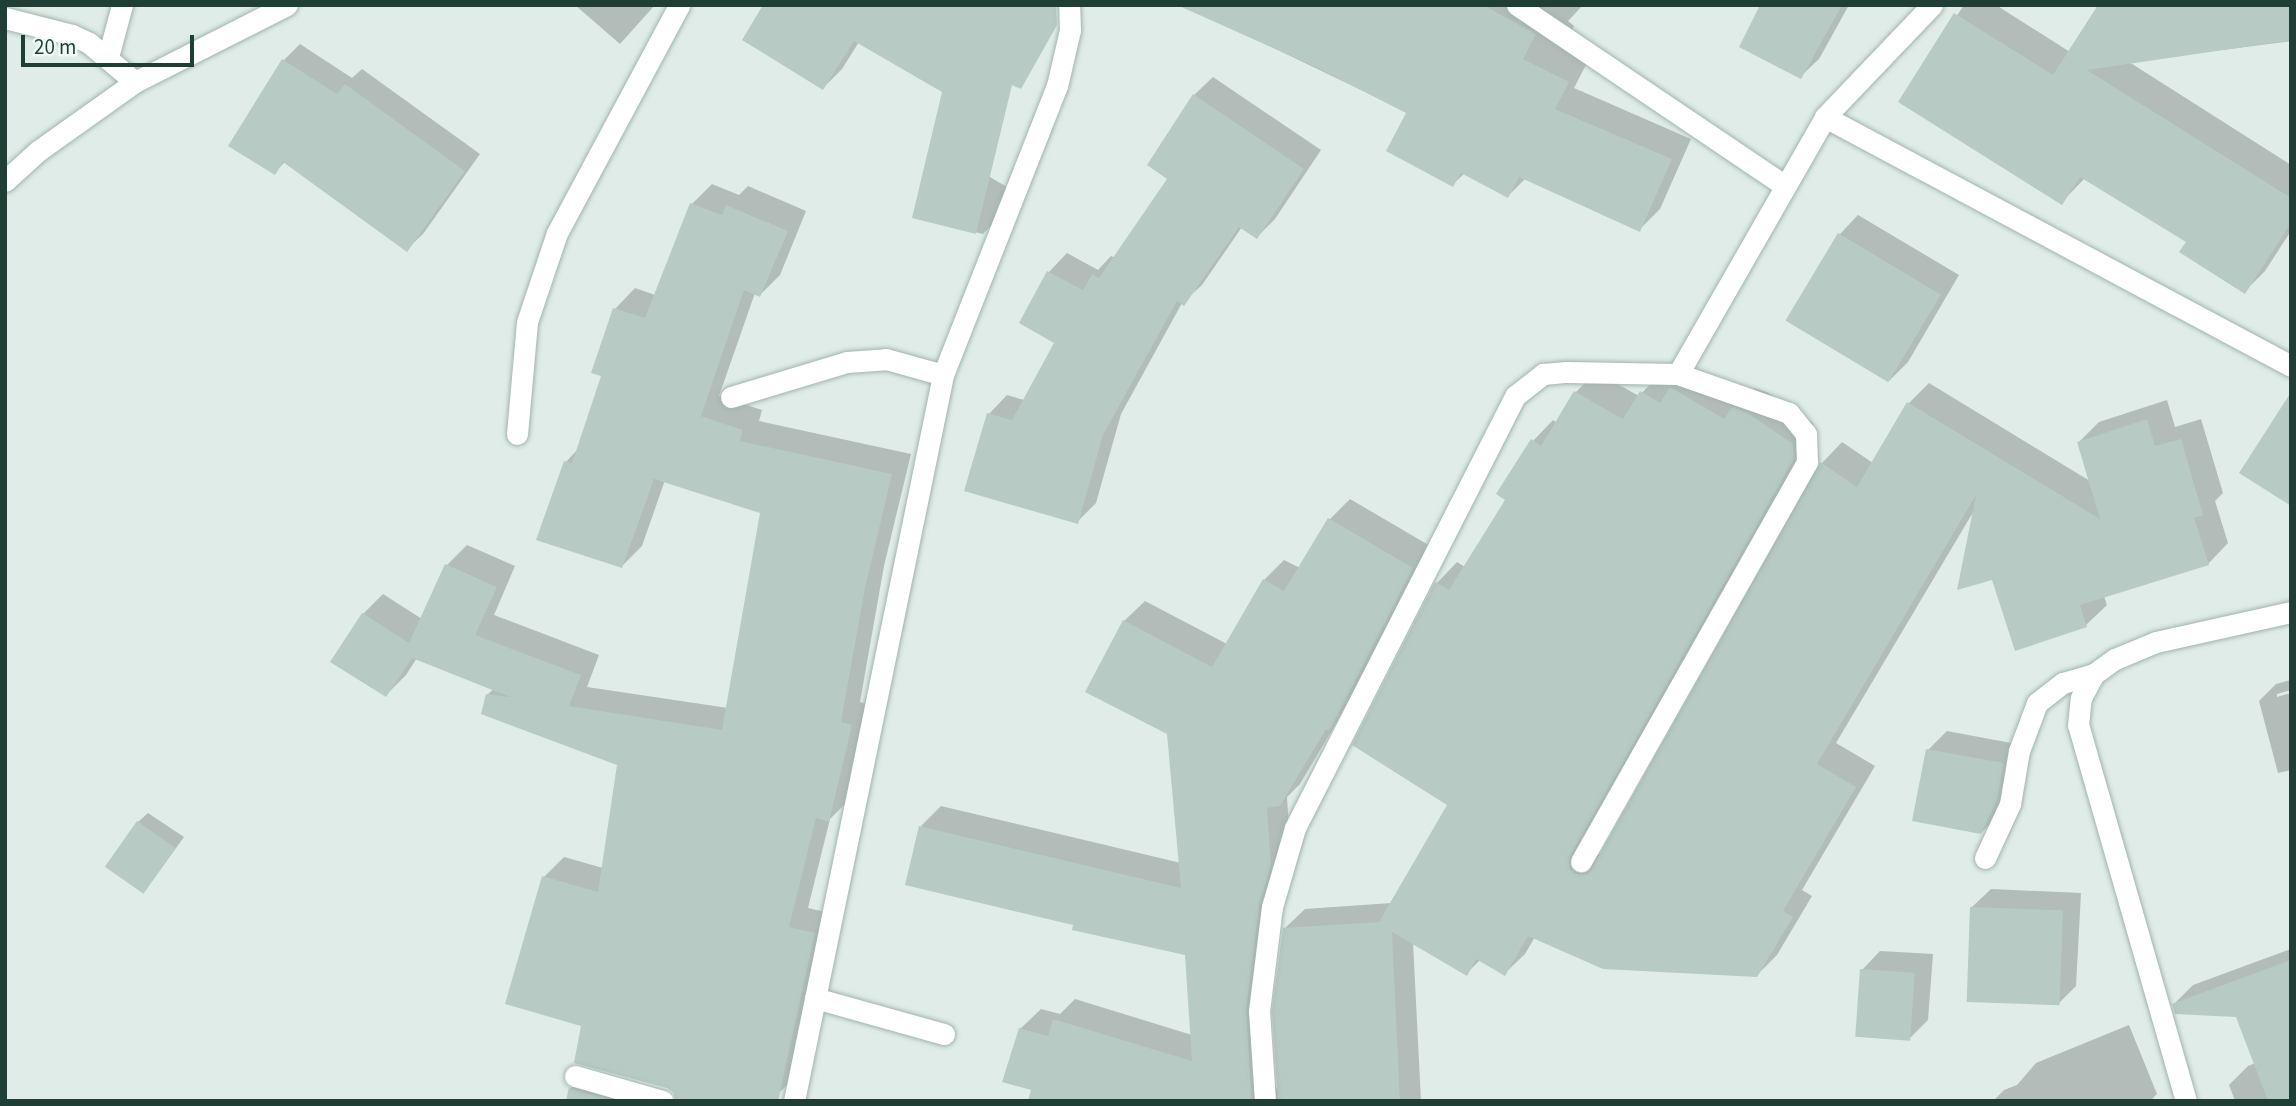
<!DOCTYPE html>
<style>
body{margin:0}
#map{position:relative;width:2296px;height:1106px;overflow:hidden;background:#dfece7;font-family:"Source Sans 3",sans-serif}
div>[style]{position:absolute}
.shadow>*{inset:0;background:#0003}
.building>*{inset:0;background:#b7cac3;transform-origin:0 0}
.roads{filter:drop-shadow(0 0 2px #a1b4ae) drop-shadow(0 0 2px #a1b4ae)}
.minor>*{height:21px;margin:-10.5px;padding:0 10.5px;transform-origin:10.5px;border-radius:10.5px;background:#fff}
span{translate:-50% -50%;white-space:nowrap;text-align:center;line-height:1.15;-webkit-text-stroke:7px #f0f9f4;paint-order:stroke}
.frame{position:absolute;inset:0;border:7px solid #1e3e36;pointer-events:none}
.scale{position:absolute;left:21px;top:35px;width:173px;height:32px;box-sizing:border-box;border:4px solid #1e3e36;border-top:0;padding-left:9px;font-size:21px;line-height:24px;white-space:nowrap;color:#1e3e36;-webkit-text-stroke:5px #f0f9f4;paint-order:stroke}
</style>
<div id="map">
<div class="shadow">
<i style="clip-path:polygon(575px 5px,655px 5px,620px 44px)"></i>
<i style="clip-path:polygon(766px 5px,859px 42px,842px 69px,823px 88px)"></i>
<i style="clip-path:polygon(1200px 5px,1583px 5px,1568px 21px,1574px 26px,1563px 48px,1588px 61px,1574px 88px,1691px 139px,1660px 209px,1640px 229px,1526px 178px,1508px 196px,1465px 173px,1452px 185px,1409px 113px,1238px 31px)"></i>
<i style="clip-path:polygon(1762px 5px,1849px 5px,1819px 59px,1801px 76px)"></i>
<i style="clip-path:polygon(1964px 5px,1996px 5px,2070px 52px,2096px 11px,2096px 5px,2291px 5px,2291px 41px,2129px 62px,2291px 165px,2291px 231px,2265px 271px,2244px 292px,2188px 242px,2085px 178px,2062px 202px,1900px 101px)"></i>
<i style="clip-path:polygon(300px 44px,352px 78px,362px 69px,480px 154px,423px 234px,407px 249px,285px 162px,274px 173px,230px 145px,284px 60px)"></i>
<i style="clip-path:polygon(1213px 77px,1321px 150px,1275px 219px,1257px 237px,1242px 227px,1202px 285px,1182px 303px,1121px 414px,1096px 503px,1077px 522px,989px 414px,1007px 395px,1024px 400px,1056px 342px,1021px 322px,1049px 272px,1067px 253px,1098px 270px,1111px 256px,1115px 258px,1170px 178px,1194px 95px)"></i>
<i style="clip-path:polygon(944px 150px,1012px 190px,1002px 215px,983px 234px,914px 217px)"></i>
<i style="clip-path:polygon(712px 184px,739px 195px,748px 186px,806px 211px,780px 275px,760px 295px,755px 293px,719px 396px,762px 410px,759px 421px,911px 454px,884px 566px,860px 702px,871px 705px,849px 800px,830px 819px,808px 908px,834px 914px,798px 1074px,778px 1094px,583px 1024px,544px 877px,564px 857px,603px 868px,619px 764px,488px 694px,494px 689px,417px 658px,406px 675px,386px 695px,363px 614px,383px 594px,422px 619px,447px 565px,467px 545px,515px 566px,494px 615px,599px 655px,587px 687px,728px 708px,762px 512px,665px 480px,642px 546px,622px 566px,566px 462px,578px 449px,603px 375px,593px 372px,615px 309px,635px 288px,655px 295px,692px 204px)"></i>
<i style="clip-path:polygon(1858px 215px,1959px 275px,1908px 362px,1889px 381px,1840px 234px)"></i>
<i style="clip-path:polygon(1694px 368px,1744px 398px,1754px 388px,1767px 392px,1813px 423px,1813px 437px,1589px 848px,1602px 856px,1822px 463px,1842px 442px,1873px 463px,1908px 404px,1929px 383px,2090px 481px,2079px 442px,2099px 422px,2167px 400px,2175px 427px,2201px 419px,2223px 493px,2215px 501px,2228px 543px,2208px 564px,2104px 596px,2107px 605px,2086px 625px,1975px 509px,1836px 743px,1875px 766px,1802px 890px,1812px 896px,1777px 955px,1756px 976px,1535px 937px,1525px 954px,1504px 974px,1480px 960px,1466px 974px,1413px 942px,1421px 1101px,1030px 1101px,1034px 1089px,1020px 1029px,1041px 1009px,1060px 1014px,1075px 999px,1192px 1035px,1186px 953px,1075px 924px,921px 826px,941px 806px,1181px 863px,1169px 733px,1124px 621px,1145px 601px,1227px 644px,1264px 580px,1284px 560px,1300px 568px,1330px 519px,1350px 499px,1432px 547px,1338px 720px,1300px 784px,1287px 797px,1290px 843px,1266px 990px,1272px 1081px,1279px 1093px,1284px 929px,1305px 909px,1392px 903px,1449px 804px,1354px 745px,1437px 583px,1457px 562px,1465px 567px,1508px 500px,1533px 441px,1553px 420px,1557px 423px,1576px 392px,1596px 372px,1639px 396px,1662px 372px)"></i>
<i style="clip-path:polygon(2291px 680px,2291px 690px,2277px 694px,2277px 697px,2291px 693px,2291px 770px,2278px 773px,2259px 701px,2276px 684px)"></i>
<i style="clip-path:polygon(1947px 731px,2022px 745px,2000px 814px,1981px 833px,1928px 750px)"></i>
<i style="clip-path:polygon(148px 813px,184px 837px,145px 891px,138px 822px)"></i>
<i style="clip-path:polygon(1991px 889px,2081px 893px,2076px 986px,2057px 1005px,1972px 907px)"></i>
<i style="clip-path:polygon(2291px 949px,2291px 1101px,2235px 1101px,2229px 1085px,2248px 1066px,2256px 1063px,2238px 1016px,2174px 1004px,2193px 985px)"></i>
<i style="clip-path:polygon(1880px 951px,1933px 954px,1928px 1020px,1909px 1039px,1862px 970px)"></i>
<i style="clip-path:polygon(2129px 1025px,2157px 1094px,2150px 1101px,1993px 1101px,2004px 1090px,2017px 1085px,2036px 1063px)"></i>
<i style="clip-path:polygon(589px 1069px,660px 1101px,568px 1101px,571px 1088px)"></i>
</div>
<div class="building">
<i style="clip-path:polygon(763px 5px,1056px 5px,1057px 25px,1021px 89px,1012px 85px,976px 234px,912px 218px,942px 92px,854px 41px,823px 90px,742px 40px)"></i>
<i style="clip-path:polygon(1177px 5px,1483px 5px,1536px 34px,1523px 59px,1569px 82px,1555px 109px,1672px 159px,1640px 232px,1519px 177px,1508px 198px,1461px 173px,1453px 187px,1386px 151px,1406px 113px,1318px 68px)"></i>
<i style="clip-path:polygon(1760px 5px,1842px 5px,1801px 79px,1739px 47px)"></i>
<i style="clip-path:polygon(2098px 5px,2291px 5px,2291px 40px,2087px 70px,2291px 198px,2291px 223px,2245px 294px,2179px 252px,2186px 242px,2080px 177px,2062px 205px,1898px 102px,1954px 13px,2053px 75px)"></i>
<i style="clip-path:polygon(282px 59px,337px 94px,345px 84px,465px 171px,407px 252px,283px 162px,275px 175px,228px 146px)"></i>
<i style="clip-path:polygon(1193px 94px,1304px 169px,1257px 239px,1239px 227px,1184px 306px,1177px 301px,1103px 435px,1078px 524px,964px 491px,987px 413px,1012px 420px,1054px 343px,1019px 323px,1047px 271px,1083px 290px,1092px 274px,1099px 278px,1167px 179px,1147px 165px)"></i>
<i style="clip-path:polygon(690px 203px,722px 215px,726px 205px,788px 231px,760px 297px,744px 290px,701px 416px,743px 430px,740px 441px,892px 474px,865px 588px,841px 722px,852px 725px,829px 822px,816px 818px,789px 927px,815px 933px,778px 1101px,676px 1101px,673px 1092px,667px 1088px,574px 1063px,581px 1026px,505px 1004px,542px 876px,598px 892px,617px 765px,481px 714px,486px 694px,510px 697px,412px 658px,386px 697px,330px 662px,362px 613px,409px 643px,445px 564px,497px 587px,475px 635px,581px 675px,569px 706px,722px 730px,760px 513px,654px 479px,622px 568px,536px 540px,564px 461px,572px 463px,601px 376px,591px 373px,613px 308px,645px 318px)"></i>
<i style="left:1838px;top:233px;width:120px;height:102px;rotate:31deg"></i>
<i style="clip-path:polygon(1670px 387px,1724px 419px,1732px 407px,1746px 412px,1793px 444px,1794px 459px,1570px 856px,1569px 868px,1575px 874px,1587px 874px,1592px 868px,1820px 462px,1857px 487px,1907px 402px,2100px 519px,2077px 442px,2147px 419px,2155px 446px,2181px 439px,2203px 515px,2194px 518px,2209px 565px,2080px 605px,2087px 627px,2015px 651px,1992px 580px,1957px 590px,1976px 495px,1817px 764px,1856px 787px,1783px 911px,1793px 917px,1757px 977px,1603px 969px,1528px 936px,1505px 976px,1476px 959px,1467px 976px,1392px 932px,1400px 1101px,1278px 1101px,1272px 1011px,1283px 928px,1379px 922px,1447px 805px,1352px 745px,1435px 582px,1449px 590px,1505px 500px,1496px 494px,1531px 439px,1541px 446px,1574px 391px,1623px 419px,1640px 391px,1660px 403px)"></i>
<i style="clip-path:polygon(2291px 392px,2291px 506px,2239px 473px)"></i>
<i style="clip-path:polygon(1328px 518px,1413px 568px,1329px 731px,1326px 729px,1280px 806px,1267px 808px,1271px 865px,1259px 905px,1246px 1010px,1252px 1101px,1028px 1101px,1031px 1090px,1002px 1082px,1019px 1028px,1048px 1036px,1053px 1019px,1192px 1061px,1185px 955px,1072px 930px,1073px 925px,905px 885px,919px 826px,1181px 888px,1167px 734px,1085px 692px,1123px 620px,1212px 667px,1263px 579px,1284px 591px)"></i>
<i style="clip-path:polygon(1926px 749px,2004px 763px,1997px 800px,1981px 834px,1912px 821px)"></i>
<i style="left:137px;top:821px;width:47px;height:56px;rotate:35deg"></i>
<i style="left:1970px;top:907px;width:93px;height:95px;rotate:2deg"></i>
<i style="clip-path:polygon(2291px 960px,2291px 1101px,2268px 1101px,2236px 1017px,2175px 1014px,2172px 1004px)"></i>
<i style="left:1860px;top:969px;width:55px;height:68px;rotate:4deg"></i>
<i style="clip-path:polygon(569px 1087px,571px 1089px,614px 1101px,566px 1101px)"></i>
</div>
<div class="roads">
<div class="minor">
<i style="left:1517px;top:5px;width:322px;rotate:34deg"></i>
<i style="left:5px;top:18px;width:69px;rotate:14.2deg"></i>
<i style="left:72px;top:35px;width:19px;rotate:25deg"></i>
<i style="left:89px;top:43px;width:60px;rotate:40.3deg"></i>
<i style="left:108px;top:57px;width:54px;rotate:-74.9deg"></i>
<i style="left:1825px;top:117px;width:528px;rotate:28.12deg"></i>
<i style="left:5px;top:181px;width:45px;rotate:-42.3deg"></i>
<i style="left:38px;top:151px;width:119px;rotate:-35.4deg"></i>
<i style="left:135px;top:82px;width:170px;rotate:-26.9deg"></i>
<i style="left:1678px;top:374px;width:296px;rotate:-60.2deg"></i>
<i style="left:1825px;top:117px;width:155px;rotate:-46.3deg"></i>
<i style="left:731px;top:397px;width:121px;rotate:-16.8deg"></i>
<i style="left:847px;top:362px;width:39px;rotate:-4deg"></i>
<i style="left:886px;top:359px;width:59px;rotate:15.7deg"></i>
<i style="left:517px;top:434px;width:112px;rotate:-84.9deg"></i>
<i style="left:527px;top:322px;width:94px;rotate:-71.4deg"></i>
<i style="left:557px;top:233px;width:259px;rotate:-61.8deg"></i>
<i style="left:1985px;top:858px;width:60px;rotate:-65.2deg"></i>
<i style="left:2010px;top:804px;width:54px;rotate:-80.4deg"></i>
<i style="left:2019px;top:751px;width:51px;rotate:-69.4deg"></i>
<i style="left:2037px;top:703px;width:33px;rotate:-38deg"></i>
<i style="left:2063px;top:683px;width:32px;rotate:-16deg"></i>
<i style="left:815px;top:998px;width:134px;rotate:15.6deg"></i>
<i style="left:575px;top:1076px;width:91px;rotate:15.9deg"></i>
<i style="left:794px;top:1101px;width:741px;rotate:-78.4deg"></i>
<i style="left:943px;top:375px;width:311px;rotate:-68.5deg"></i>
<i style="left:1057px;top:86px;width:57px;rotate:-76.9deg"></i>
<i style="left:1070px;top:30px;width:25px;rotate:-92deg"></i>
<i style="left:1265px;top:1101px;width:90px;rotate:-93.8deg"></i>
<i style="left:1259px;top:1011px;width:105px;rotate:-82.9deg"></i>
<i style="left:1272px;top:907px;width:82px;rotate:-73.8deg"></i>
<i style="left:1295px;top:828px;width:485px;rotate:-63deg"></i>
<i style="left:1515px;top:396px;width:36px;rotate:-38deg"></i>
<i style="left:1543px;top:374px;width:24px;rotate:-5deg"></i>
<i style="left:1567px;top:372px;width:111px;rotate:1deg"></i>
<i style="left:1678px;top:374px;width:118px;rotate:19.4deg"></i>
<i style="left:1789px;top:413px;width:27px;rotate:51deg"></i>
<i style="left:1806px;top:434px;width:28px;rotate:88deg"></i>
<i style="left:1807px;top:462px;width:459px;rotate:119.5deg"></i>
<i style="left:2186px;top:1101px;width:391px;rotate:-106deg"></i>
<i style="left:2078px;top:725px;width:27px;rotate:-84deg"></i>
<i style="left:2081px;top:698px;width:27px;rotate:-62deg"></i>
<i style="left:2094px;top:674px;width:26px;rotate:-36deg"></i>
<i style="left:2115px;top:659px;width:44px;rotate:-22.5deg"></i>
<i style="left:2156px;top:642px;width:138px;rotate:-12.5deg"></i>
</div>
</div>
<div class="frame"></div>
<div class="scale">20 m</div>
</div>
